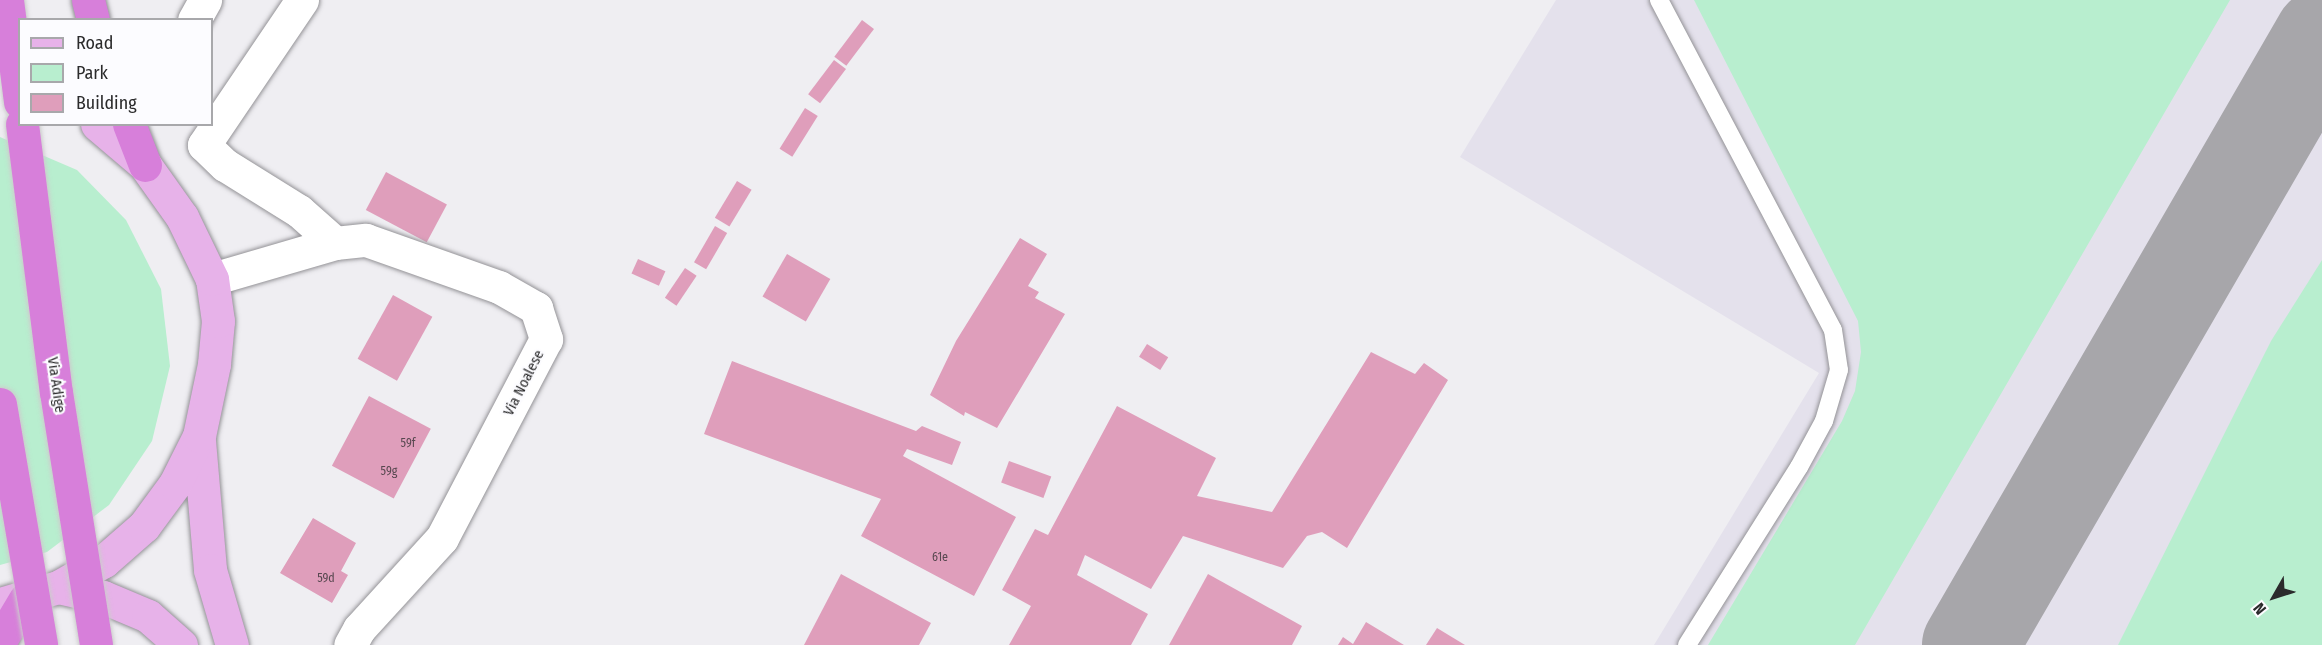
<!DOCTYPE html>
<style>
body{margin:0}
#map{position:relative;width:2322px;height:645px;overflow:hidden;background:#efeef2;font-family:"Fira Sans Condensed",sans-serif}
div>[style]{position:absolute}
.built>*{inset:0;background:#e4e1ec}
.green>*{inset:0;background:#b8eecf}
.taxiway>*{height:96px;margin:-48px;padding:0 48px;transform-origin:48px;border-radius:48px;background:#a7a6aa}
.building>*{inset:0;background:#df9ebb;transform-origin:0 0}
.roads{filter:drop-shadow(0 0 2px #949397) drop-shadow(0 0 2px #949397)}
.lane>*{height:18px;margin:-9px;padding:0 9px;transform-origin:9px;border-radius:9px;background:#fff}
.street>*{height:33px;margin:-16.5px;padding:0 16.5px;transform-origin:16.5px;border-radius:16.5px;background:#fff}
.primary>*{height:33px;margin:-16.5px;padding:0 16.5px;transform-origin:16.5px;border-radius:16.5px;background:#e7b2e9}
.highway>*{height:33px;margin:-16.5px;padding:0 16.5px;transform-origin:16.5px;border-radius:16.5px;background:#d77fda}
.bridges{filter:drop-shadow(0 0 2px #ccc) drop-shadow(0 0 2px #ccc)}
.highway-bridge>*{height:33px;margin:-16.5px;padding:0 16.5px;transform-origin:16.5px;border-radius:16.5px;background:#d77fda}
span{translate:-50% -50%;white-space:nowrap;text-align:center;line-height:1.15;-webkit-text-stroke:4.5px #fcfcff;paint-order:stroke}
.number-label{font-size:12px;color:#584850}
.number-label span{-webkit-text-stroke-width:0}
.street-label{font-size:15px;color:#2b2b2c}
.legend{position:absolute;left:18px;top:18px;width:195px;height:108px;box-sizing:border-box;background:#fcfcff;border:2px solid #a8a8ab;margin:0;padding:8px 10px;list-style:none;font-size:18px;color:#2b2b2c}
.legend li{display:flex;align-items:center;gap:12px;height:30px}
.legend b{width:30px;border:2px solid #a8a8ab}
.north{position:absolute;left:2244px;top:567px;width:60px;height:60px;-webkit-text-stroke:4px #fcfcff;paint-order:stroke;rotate:231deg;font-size:16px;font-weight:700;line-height:24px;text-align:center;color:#2b2b2c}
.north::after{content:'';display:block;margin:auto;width:21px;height:27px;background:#2b2b2c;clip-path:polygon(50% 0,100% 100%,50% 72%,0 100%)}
</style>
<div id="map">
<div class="built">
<i style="clip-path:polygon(1556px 0,2322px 0,2322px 645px,1654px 645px,1819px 373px,1460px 157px)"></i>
</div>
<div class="green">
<i style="clip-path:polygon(1694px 0,2230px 0,1855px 645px,1708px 645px,1842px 421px,1855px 391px,1861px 352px,1858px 321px)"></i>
<i style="clip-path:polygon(0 137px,77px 170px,126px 220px,161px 289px,170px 366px,152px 441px,109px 505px,47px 552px,0 565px)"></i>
<i style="clip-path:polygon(2322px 260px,2322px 645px,2118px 645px,2271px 341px)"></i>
</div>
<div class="taxiway">
<i style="left:1970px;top:645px;width:703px;rotate:-59.93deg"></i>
</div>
<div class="building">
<i style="left:862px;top:20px;width:15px;height:46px;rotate:37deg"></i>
<i style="left:834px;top:60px;width:15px;height:43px;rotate:37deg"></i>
<i style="left:805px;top:108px;width:15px;height:48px;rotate:32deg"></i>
<i style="left:386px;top:172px;width:69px;height:43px;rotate:28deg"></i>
<i style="left:737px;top:181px;width:17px;height:43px;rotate:31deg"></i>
<i style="left:715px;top:226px;width:14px;height:42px;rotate:30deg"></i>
<i style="clip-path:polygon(1020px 238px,1047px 254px,1028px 286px,1039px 292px,1035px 298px,1065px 314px,997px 428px,965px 412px,964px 416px,930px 395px,956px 341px)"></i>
<i style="left:787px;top:254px;width:50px;height:49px;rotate:30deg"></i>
<i style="left:638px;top:259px;width:30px;height:16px;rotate:24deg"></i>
<i style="left:685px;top:268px;width:14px;height:36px;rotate:34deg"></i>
<i style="left:393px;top:295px;width:45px;height:73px;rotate:29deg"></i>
<i style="left:1147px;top:344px;width:25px;height:15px;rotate:32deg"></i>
<i style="clip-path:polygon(1371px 352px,1415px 374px,1424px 363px,1448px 380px,1347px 548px,1322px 532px,1307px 536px,1283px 568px,1183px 536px,1151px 589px,1085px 555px,1077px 575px,1148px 614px,1131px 645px,1009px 645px,1031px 606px,1002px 590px,1035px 529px,1048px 535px,1117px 406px,1216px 458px,1197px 496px,1272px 512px)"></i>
<i style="clip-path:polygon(732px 361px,916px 431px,922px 426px,961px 442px,952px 465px,907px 449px,903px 456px,1016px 517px,974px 596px,861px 536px,881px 499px,704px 434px)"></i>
<i style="left:369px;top:396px;width:70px;height:79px;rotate:28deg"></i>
<i style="left:1009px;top:461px;width:45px;height:23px;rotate:20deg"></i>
<i style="clip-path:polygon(313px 518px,356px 543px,341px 571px,348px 575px,332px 603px,280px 573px)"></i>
<i style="clip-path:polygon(841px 574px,931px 623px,919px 645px,804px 645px)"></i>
<i style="clip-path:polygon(1208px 574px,1302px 626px,1292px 645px,1169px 645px)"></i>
<i style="clip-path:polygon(1366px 622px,1404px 645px,1338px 645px,1343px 637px,1353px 644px)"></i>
<i style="clip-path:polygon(1437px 628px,1465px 645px,1426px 645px)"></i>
</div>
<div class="roads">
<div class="lane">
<i style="left:1659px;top:0;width:373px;rotate:62.2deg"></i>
<i style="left:1833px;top:330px;width:40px;rotate:81.5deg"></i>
<i style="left:1839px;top:370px;width:53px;rotate:106.4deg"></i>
<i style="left:1824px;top:421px;width:52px;rotate:118.5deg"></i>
<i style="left:1799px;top:467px;width:210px;rotate:122.2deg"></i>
</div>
<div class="street">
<i style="left:302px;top:0;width:175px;rotate:124.1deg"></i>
<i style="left:204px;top:145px;width:29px;rotate:44deg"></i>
<i style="left:225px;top:165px;width:87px;rotate:31.9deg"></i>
<i style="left:299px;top:211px;width:48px;rotate:41.6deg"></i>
<i style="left:194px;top:20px;width:23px;rotate:-61deg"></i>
<i style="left:212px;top:279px;width:128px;rotate:-16.3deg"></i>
<i style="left:335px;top:243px;width:31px;rotate:-6deg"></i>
<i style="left:366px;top:240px;width:141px;rotate:19.5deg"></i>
<i style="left:499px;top:287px;width:43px;rotate:29.6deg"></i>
<i style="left:536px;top:308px;width:33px;rotate:72deg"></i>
<i style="left:546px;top:339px;width:225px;rotate:117.6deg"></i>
<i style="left:442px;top:538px;width:123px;rotate:132.4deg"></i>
<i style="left:359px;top:629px;width:18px;rotate:119deg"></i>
</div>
<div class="primary">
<i style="left:199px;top:441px;width:129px;rotate:85.1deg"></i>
<i style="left:210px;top:570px;width:78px;rotate:73.7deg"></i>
<i style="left:62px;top:588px;width:42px;rotate:12.4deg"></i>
<i style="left:103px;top:597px;width:49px;rotate:22.9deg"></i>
<i style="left:148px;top:616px;width:44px;rotate:41.3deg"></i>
<i style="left:0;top:604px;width:60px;rotate:-16.3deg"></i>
<i style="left:58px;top:587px;width:53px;rotate:-29.5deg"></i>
<i style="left:104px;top:561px;width:53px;rotate:-41.2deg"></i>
<i style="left:144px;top:526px;width:52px;rotate:-53.6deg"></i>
<i style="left:175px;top:484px;width:54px;rotate:-63.4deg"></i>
<i style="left:199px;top:436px;width:74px;rotate:-78.2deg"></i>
<i style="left:214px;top:364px;width:43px;rotate:-84.7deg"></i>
<i style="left:218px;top:321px;width:42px;rotate:-98.1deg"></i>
<i style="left:212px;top:279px;width:69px;rotate:-115.8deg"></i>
<i style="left:182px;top:217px;width:64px;rotate:-125.4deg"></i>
<i style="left:145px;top:165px;width:63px;rotate:-139.5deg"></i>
</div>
<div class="highway">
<i style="left:88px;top:0;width:21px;rotate:76deg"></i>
<i style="left:129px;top:124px;width:44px;rotate:68.7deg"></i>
<i style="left:0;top:641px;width:49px;rotate:-59.2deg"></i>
</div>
</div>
<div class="bridges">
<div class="highway-bridge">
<i style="left:7px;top:0;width:103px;rotate:82.7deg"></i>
<i style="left:22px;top:124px;width:270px;rotate:82.8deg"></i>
<i style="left:56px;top:392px;width:256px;rotate:81deg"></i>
<i style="left:0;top:404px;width:244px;rotate:80.3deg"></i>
</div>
</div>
<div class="number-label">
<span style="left:408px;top:444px">59f</span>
<span style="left:389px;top:472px">59g</span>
<span style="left:940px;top:558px">61e</span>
<span style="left:326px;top:579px">59d</span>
</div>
<div class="street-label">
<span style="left:524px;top:383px;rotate:-63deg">Via Noalese</span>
<span style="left:56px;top:385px;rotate:82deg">Via Adige</span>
</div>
<ul class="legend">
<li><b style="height:8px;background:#e7b2e9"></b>Road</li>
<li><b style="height:16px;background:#b8eecf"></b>Park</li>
<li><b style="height:16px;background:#df9ebb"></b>Building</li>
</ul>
<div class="north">N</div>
</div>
